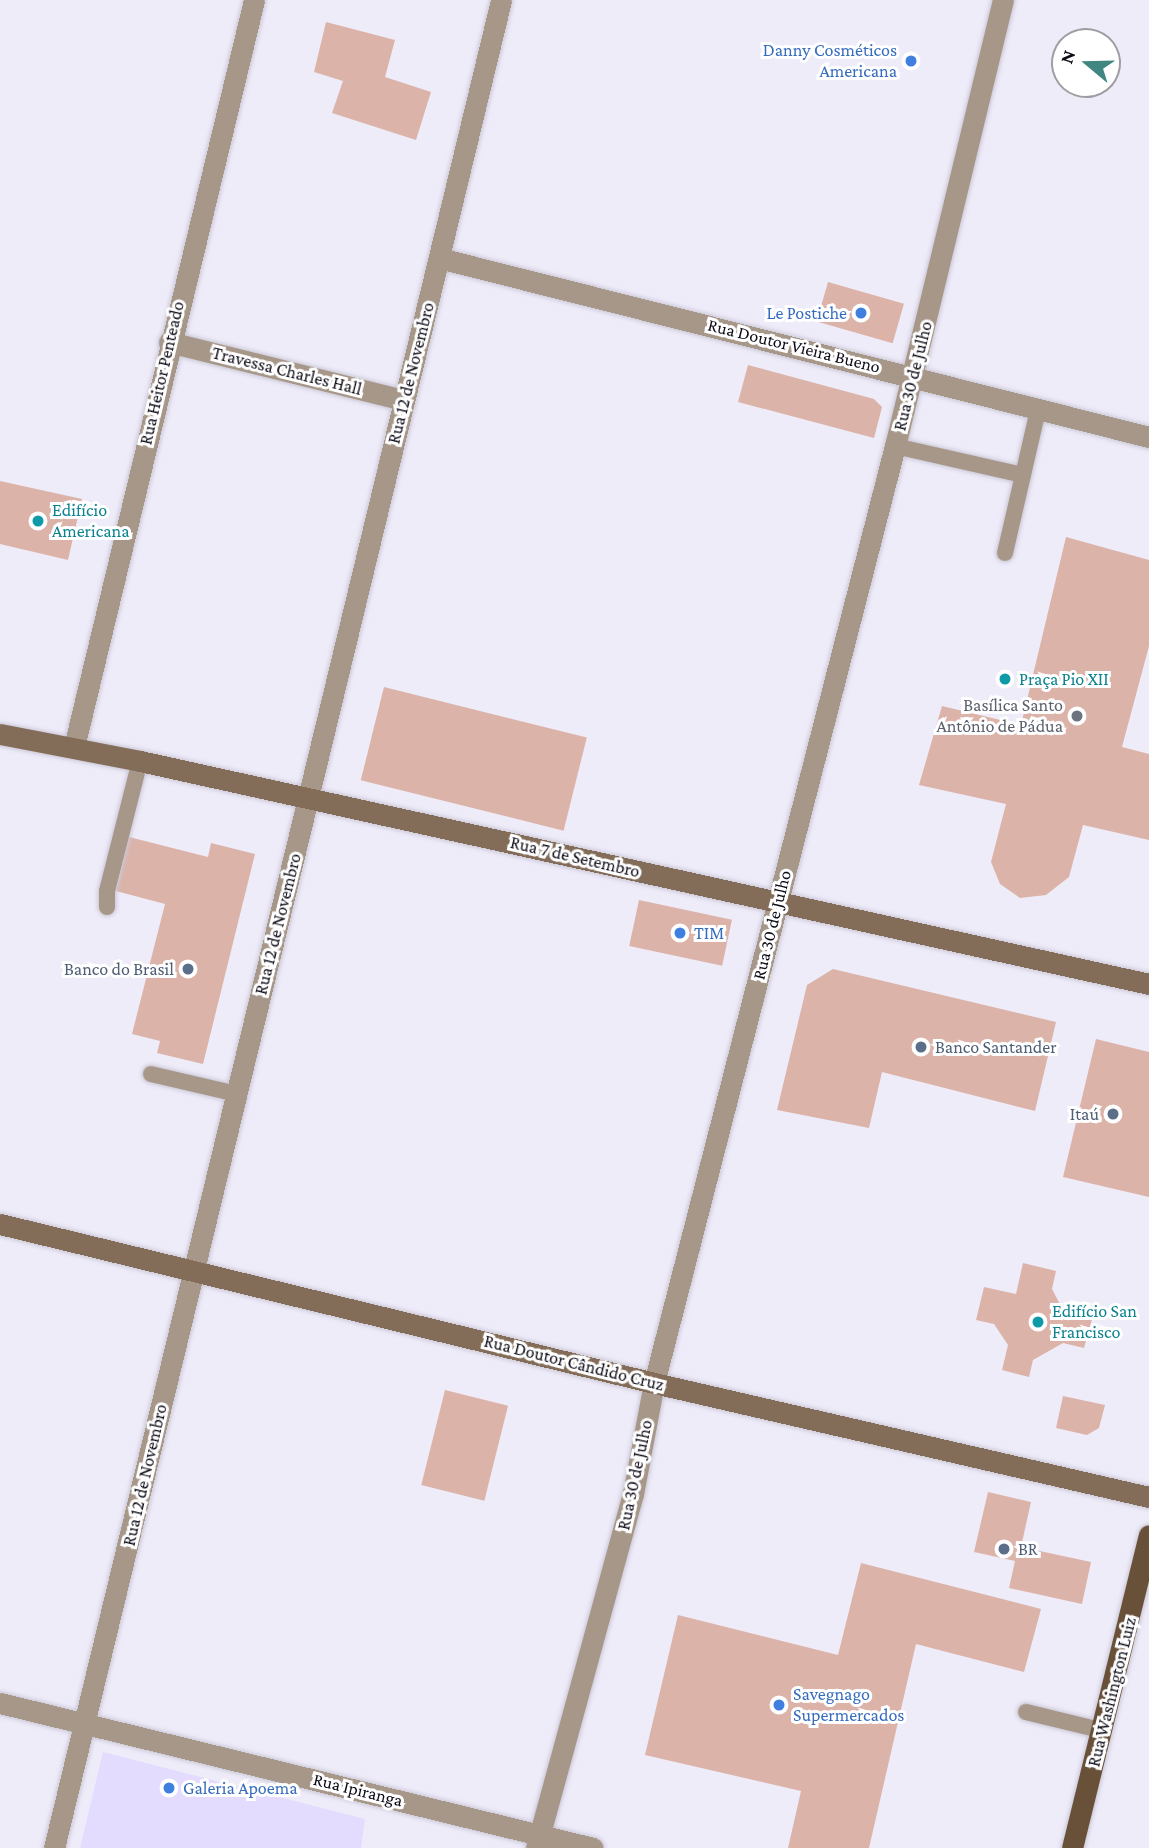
<!DOCTYPE html>
<meta charset="utf-8">
<style>
body{margin:0}
#map{position:relative;width:1149px;height:1848px;overflow:hidden;background:#efecfa;font-family:"Crimson Pro",serif}
div>[style]{position:absolute}
.built>*{inset:0;background:#e4dcfe}
.building>*{inset:0;background:#dbb3a9;transform-origin:0 0}
.roads{filter:drop-shadow(0 0 2px #cbc8d6) drop-shadow(0 0 2px #cbc8d6)}
.lane>*{height:16px;margin:-8px;padding:0 8px;transform-origin:8px;border-radius:8px;background:#a69789}
.street>*{height:21px;margin:-10.5px;padding:0 10.5px;transform-origin:10.5px;border-radius:10.5px;background:#a69789}
.secondary>*{height:21px;margin:-10.5px;padding:0 10.5px;transform-origin:10.5px;border-radius:10.5px;background:#836d59}
.primary>*{height:21px;margin:-10.5px;padding:0 10.5px;transform-origin:10.5px;border-radius:10.5px;background:#695038}
.dots>*{width:19px;height:19px;translate:-50% -50%;box-sizing:border-box;border:4px solid #fff;border-radius:50%}
span{translate:-50% -50%;white-space:nowrap;text-align:center;line-height:1.15;-webkit-text-stroke:6px #fff;paint-order:stroke}
.shop-label{font-size:18px;color:#366cbe}
.right{translate:-100% -50%;text-align:right}
.left{translate:0 -50%;text-align:left}
.street-label{font-size:18px;color:#0e0b16}
.culture-label{font-size:18px;color:#0d838f}
.worship-label{font-size:18px;color:#5b616d}
.service-label{font-size:18px;color:#4e5e75}
.north{position:absolute;left:1051px;top:28px;width:70px;height:70px;box-sizing:border-box;background:#fff;border:2px solid #9f9da2;border-radius:50%;rotate:289deg;font-size:19px;font-weight:700;line-height:28px;text-align:center;color:#0e0b16}
.north::after{content:'';display:block;margin:auto;width:24px;height:32px;background:#408782;clip-path:polygon(50% 0,100% 100%,50% 72%,0 100%)}
</style>
<div id="map">
<div class="built">
<i style="clip-path:polygon(103px 1752px,365px 1819px,361px 1848px,80px 1848px)"></i>
</div>
<div class="building">
<i style="clip-path:polygon(326px 22px,395px 40px,385px 77px,431px 92px,416px 140px,332px 113px,343px 81px,314px 72px)"></i>
<i style="left:828px;top:282px;width:79px;height:41px;rotate:16deg"></i>
<i style="clip-path:polygon(748px 365px,874px 399px,882px 407px,874px 438px,738px 402px)"></i>
<i style="clip-path:polygon(0 481px,82px 499px,68px 560px,0 544px)"></i>
<i style="clip-path:polygon(1066px 537px,1149px 560px,1149px 646px,1122px 747px,1149px 754px,1149px 840px,1083px 825px,1069px 877px,1046px 895px,1020px 898px,1000px 884px,991px 862px,1006px 804px,919px 785px,942px 706px,1021px 725px)"></i>
<i style="left:384px;top:687px;width:209px;height:96px;rotate:14deg"></i>
<i style="clip-path:polygon(129px 837px,208px 857px,211px 843px,255px 854px,203px 1064px,157px 1053px,160px 1041px,132px 1034px,165px 904px,116px 891px)"></i>
<i style="left:639px;top:900px;width:95px;height:47px;rotate:12deg"></i>
<i style="clip-path:polygon(833px 969px,1056px 1022px,1035px 1111px,882px 1072px,869px 1128px,777px 1110px,807px 985px)"></i>
<i style="clip-path:polygon(1096px 1039px,1149px 1052px,1149px 1197px,1063px 1177px)"></i>
<i style="clip-path:polygon(1023px 1263px,1056px 1271px,1052px 1289px,1064px 1312px,1092px 1319px,1084px 1348px,1063px 1343px,1033px 1360px,1029px 1377px,1002px 1370px,1008px 1345px,994px 1324px,976px 1320px,984px 1287px,1016px 1294px)"></i>
<i style="left:445px;top:1390px;width:65px;height:98px;rotate:14deg"></i>
<i style="clip-path:polygon(1063px 1396px,1105px 1405px,1099px 1428px,1087px 1435px,1056px 1428px)"></i>
<i style="clip-path:polygon(988px 1492px,1031px 1502px,1021px 1547px,1091px 1562px,1082px 1604px,1009px 1588px,1015px 1561px,974px 1552px)"></i>
<i style="clip-path:polygon(861px 1563px,1041px 1609px,1024px 1672px,916px 1644px,869px 1848px,788px 1848px,801px 1791px,645px 1755px,678px 1615px,838px 1655px)"></i>
</div>
<div class="roads">
<div class="lane">
<i style="left:895px;top:446px;width:131px;rotate:12.8deg"></i>
<i style="left:1005px;top:553px;width:147px;rotate:-77deg"></i>
<i style="left:107px;top:907px;width:16px;rotate:-90deg"></i>
<i style="left:107px;top:891px;width:134px;rotate:-75.8deg"></i>
<i style="left:151px;top:1074px;width:88px;rotate:13.1deg"></i>
<i style="left:1026px;top:1712px;width:80px;rotate:13.7deg"></i>
</div>
<div class="street">
<i style="left:439px;top:258px;width:732px;rotate:14.15deg"></i>
<i style="left:169px;top:342px;width:242px;rotate:13.9deg"></i>
<i style="left:74px;top:747px;width:768px;rotate:-76.45deg"></i>
<i style="left:0;top:1703px;width:610px;rotate:13.74deg"></i>
<i style="left:54px;top:1848px;width:1901px;rotate:-76.4deg"></i>
<i style="left:536px;top:1848px;width:367px;rotate:-74.7deg"></i>
<i style="left:633px;top:1494px;width:113px;rotate:-79.3deg"></i>
<i style="left:654px;top:1383px;width:967px;rotate:-75.58deg"></i>
<i style="left:895px;top:446px;width:459px;rotate:-76.4deg"></i>
</div>
<div class="secondary">
<i style="left:0;top:734px;width:143px;rotate:10.9deg"></i>
<i style="left:140px;top:761px;width:1033px;rotate:12.46deg"></i>
<i style="left:0;top:1224px;width:673px;rotate:13.66deg"></i>
<i style="left:654px;top:1383px;width:508px;rotate:12.97deg"></i>
</div>
<div class="primary">
<i style="left:1072px;top:1848px;width:322px;rotate:-76.2deg"></i>
</div>
</div>
<div class="dots">
<i style="left:911px;top:61px;background:#3f7fe0"></i>
<i style="left:861px;top:313px;background:#3f7fe0"></i>
<i style="left:38px;top:521px;background:#0f9aa8"></i>
<i style="left:1005px;top:679px;background:#0f9aa8"></i>
<i style="left:1077px;top:716px;background:#6b7280"></i>
<i style="left:680px;top:933px;background:#3f7fe0"></i>
<i style="left:188px;top:969px;background:#5c6f8a"></i>
<i style="left:921px;top:1047px;background:#5c6f8a"></i>
<i style="left:1113px;top:1114px;background:#5c6f8a"></i>
<i style="left:1038px;top:1322px;background:#0f9aa8"></i>
<i style="left:1004px;top:1549px;background:#5c6f8a"></i>
<i style="left:779px;top:1705px;background:#3f7fe0"></i>
<i style="left:169px;top:1788px;background:#3f7fe0"></i>
</div>
<div class="shop-label">
<span class="right" style="left:897px;top:61px">Danny Cosméticos<br>Americana</span>
<span class="right" style="left:847px;top:313px">Le Postiche</span>
<span class="left" style="left:694px;top:933px">TIM</span>
<span class="left" style="left:793px;top:1705px">Savegnago<br>Supermercados</span>
<span class="left" style="left:183px;top:1788px">Galeria Apoema</span>
</div>
<div class="street-label">
<span style="left:794px;top:346px;rotate:14deg">Rua Doutor Vieira Bueno</span>
<span style="left:287px;top:371px;rotate:14deg">Travessa Charles Hall</span>
<span style="left:162px;top:373px;rotate:-77deg">Rua Heitor Penteado</span>
<span style="left:411px;top:373px;rotate:-76deg">Rua 12 de Novembro</span>
<span style="left:913px;top:376px;rotate:-76deg">Rua 30 de Julho</span>
<span style="left:575px;top:857px;rotate:13deg">Rua 7 de Setembro</span>
<span style="left:278px;top:924px;rotate:-76deg">Rua 12 de Novembro</span>
<span style="left:772px;top:925px;rotate:-76deg">Rua 30 de Julho</span>
<span style="left:574px;top:1363px;rotate:14deg">Rua Doutor Cândido Cruz</span>
<span style="left:145px;top:1475px;rotate:-77deg">Rua 12 de Novembro</span>
<span style="left:635px;top:1475px;rotate:-78deg">Rua 30 de Julho</span>
<span style="left:1112px;top:1692px;rotate:-76deg">Rua Washington Luiz</span>
<span style="left:358px;top:1790px;rotate:14deg">Rua Ipiranga</span>
</div>
<div class="culture-label">
<span class="left" style="left:52px;top:521px">Edifício<br>Americana</span>
<span class="left" style="left:1019px;top:679px">Praça Pio XII</span>
<span class="left" style="left:1052px;top:1322px">Edifício San<br>Francisco</span>
</div>
<div class="worship-label">
<span class="right" style="left:1063px;top:716px">Basílica Santo<br>Antônio de Pádua</span>
</div>
<div class="service-label">
<span class="right" style="left:174px;top:969px">Banco do Brasil</span>
<span class="left" style="left:935px;top:1047px">Banco Santander</span>
<span class="right" style="left:1099px;top:1114px">Itaú</span>
<span class="left" style="left:1018px;top:1549px">BR</span>
</div>
<div class="north">N</div>
</div>
